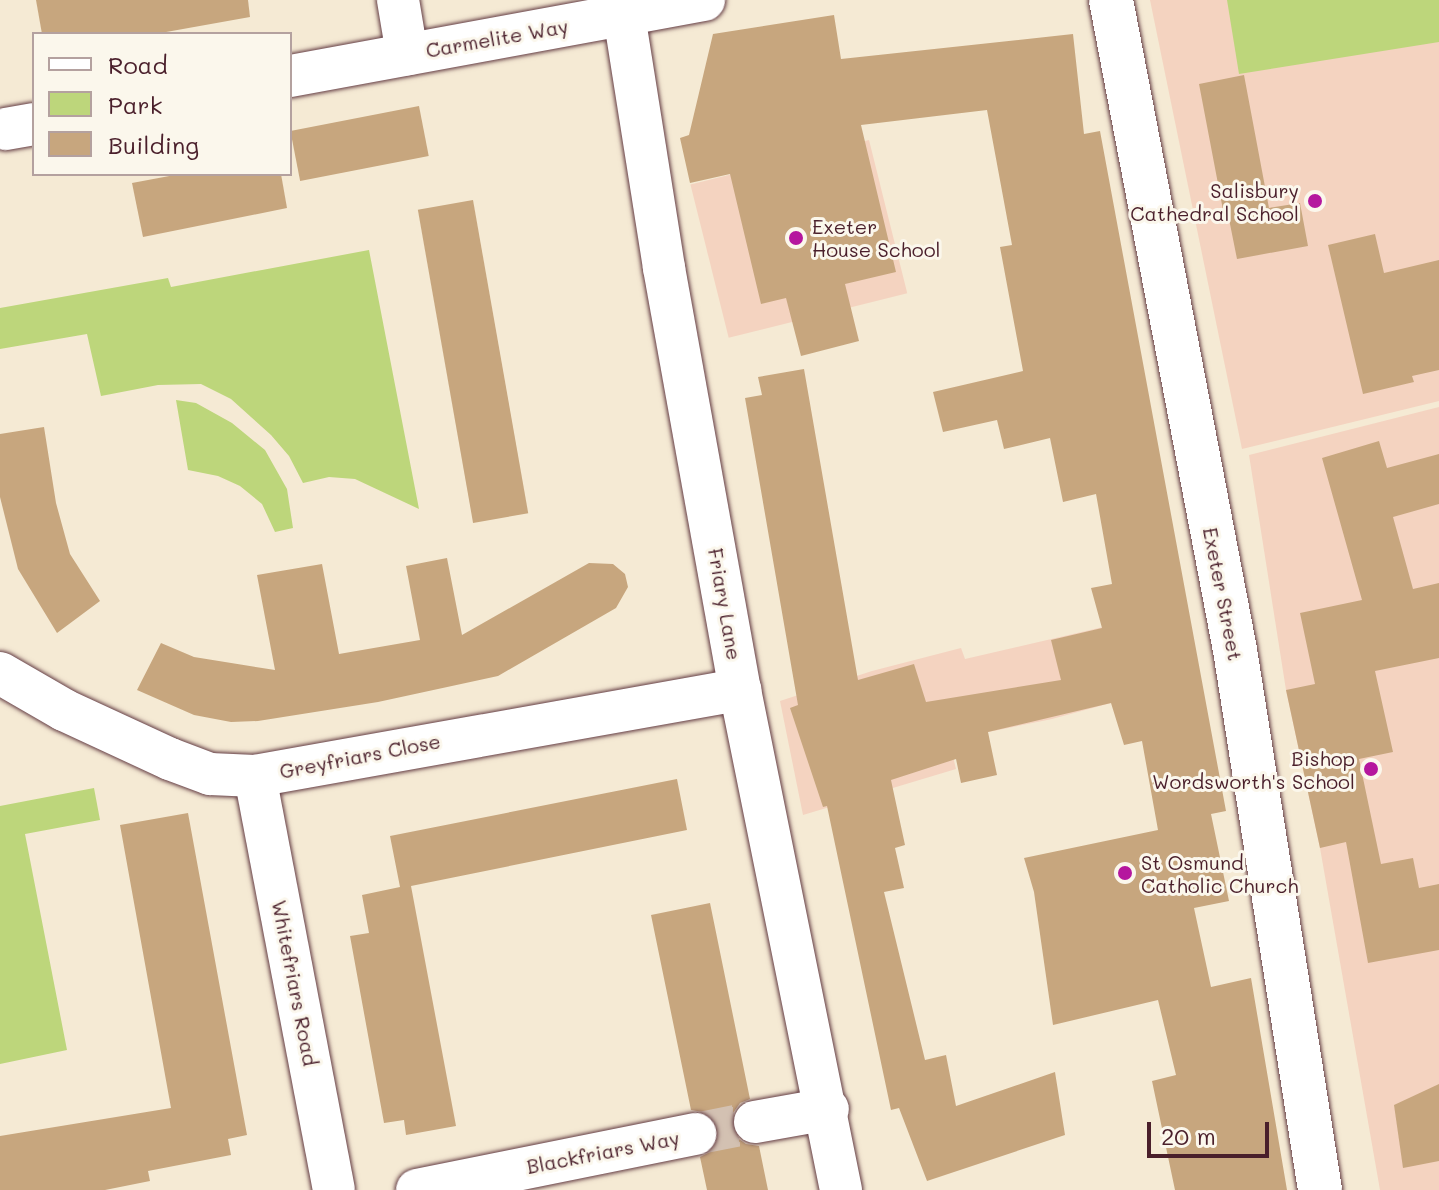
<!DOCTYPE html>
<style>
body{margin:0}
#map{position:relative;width:1439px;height:1190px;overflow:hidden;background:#f5ead4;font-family:Mali,sans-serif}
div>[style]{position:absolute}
.built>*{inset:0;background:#f4d3c0;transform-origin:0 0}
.green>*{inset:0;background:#bdd67b}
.building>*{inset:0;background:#c7a67e;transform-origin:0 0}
.minor-tunnel>*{height:42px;margin-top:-21px;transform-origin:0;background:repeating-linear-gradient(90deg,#d3c1b2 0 42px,transparent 0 63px)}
.roads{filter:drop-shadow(0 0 2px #643d44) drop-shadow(0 0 2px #643d44)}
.minor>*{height:42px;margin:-21px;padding:0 21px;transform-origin:21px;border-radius:21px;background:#fff}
.tertiary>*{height:44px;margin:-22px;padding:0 22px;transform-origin:22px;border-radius:22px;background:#fff}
.dots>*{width:22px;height:22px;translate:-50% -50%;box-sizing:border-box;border:4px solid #fbf7ec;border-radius:50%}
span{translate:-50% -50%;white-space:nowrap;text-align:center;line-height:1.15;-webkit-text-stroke:6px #fbf7ec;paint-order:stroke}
.street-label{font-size:20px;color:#4a1f2b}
.poi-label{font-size:20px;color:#4a1f2b}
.right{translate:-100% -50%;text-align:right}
.left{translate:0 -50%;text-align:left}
.legend{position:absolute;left:32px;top:32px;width:260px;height:144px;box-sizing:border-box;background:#fbf7ec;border:2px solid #b4a19f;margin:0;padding:10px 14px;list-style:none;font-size:24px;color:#4a1f2b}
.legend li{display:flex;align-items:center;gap:16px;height:40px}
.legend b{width:40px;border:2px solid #b4a19f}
.scale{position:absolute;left:1147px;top:1122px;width:122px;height:36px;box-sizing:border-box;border:4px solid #4a1f2b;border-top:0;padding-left:10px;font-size:24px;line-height:28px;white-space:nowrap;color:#4a1f2b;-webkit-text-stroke:6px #fbf7ec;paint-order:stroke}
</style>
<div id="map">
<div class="built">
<i style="clip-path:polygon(1150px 0,1439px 0,1439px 401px,1242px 449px)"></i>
<i style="left:869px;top:140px;width:158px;height:184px;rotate:76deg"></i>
<i style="clip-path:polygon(1439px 407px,1439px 1190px,1380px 1190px,1320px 848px,1286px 690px,1249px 455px)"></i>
<i style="clip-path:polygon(1103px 627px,1111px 703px,1052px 719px,949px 740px,956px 769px,803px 815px,780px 701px,872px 671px,961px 648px,965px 659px)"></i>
</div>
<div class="green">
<i style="clip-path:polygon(1227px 0,1439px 0,1439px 42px,1239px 74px)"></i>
<i style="clip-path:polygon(369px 250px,419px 509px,355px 479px,329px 477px,303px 483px,289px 456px,271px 435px,231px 399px,201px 384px,158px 385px,101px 396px,87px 334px,0 349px,0 308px,168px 278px,171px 287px)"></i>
<i style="clip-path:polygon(176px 400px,196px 403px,232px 423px,265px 450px,287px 489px,293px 528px,275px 532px,262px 504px,240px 486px,218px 476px,188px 470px)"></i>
<i style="clip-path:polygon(94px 788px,100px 820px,25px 834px,67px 1050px,0 1064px,0 806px)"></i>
</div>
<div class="building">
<i style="clip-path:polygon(36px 0,248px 0,250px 17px,155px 34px,42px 34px)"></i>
<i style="clip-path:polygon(834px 15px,841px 59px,1073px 34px,1084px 134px,1100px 131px,1226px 811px,1211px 814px,1229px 901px,1194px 908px,1211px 987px,1251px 978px,1287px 1190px,1175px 1190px,1152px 1081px,1176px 1075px,1158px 1000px,1053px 1025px,1034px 892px,1024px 858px,1158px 830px,1142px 741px,1124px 745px,1111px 703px,988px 732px,997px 775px,961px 783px,956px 759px,891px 780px,905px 845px,895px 848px,904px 888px,884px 892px,925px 1060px,946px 1055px,956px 1106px,1055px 1072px,1065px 1135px,927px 1181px,899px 1108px,891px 1110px,827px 806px,823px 807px,790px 708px,798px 705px,745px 398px,762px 395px,758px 377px,804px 369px,858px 680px,914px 664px,926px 702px,1061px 680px,1051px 640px,1102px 628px,1091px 588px,1112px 584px,1096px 494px,1063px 502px,1050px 438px,1004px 449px,997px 420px,943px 432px,933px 392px,1023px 371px,1000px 247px,1012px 245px,987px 110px,861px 125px,896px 272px,845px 284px,859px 341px,801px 356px,786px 298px,761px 304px,730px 174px,690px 183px,680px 138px,689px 135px,713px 34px)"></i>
<i style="clip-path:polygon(1244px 75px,1269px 208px,1300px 203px,1308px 246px,1237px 259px,1227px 209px,1223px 210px,1199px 84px)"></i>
<i style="left:419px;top:106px;width:51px;height:131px;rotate:79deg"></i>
<i style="clip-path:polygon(180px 174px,281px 174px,287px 208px,143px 237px,132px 183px)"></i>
<i style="left:473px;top:200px;width:318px;height:56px;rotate:80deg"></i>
<i style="clip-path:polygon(1375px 234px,1384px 273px,1439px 260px,1439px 370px,1412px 376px,1414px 382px,1363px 394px,1328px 245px)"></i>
<i style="clip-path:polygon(44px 427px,56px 503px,70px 554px,100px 601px,57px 633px,18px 569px,0 497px,0 434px)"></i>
<i style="clip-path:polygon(1379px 441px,1387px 468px,1439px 454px,1439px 504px,1393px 517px,1413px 589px,1439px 583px,1439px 658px,1375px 671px,1393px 752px,1359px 759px,1381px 864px,1413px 858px,1419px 888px,1439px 884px,1439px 950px,1368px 963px,1346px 842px,1320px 848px,1286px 690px,1315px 684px,1300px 613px,1362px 600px,1322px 458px)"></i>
<i style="clip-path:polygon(447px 558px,462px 635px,589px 563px,613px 564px,625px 574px,628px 587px,616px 608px,498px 676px,378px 702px,258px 721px,231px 722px,194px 715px,137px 690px,161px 643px,194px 657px,275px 670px,257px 575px,322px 564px,339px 654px,420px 640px,406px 566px)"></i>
<i style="clip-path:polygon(677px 779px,687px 830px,411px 886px,456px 1126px,406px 1135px,404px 1120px,384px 1123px,350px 936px,369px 933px,362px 895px,400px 887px,390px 836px)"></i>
<i style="clip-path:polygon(188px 813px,247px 1135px,228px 1139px,231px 1155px,148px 1171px,150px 1181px,105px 1190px,0 1190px,0 1136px,171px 1108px,120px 825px)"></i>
<i style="clip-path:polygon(710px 903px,750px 1099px,740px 1103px,733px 1113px,732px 1127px,736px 1137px,746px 1144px,759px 1146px,768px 1190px,707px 1190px,700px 1157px,710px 1152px,717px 1142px,718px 1129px,712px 1118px,703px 1112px,691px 1110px,651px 915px)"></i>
<i style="clip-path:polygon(1439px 1084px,1439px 1161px,1403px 1168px,1394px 1105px)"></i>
</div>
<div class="minor-tunnel">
<i style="left:695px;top:1134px;width:61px;rotate:-11.3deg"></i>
</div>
<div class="roads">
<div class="minor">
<i style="left:398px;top:0;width:55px;rotate:80.5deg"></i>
<i style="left:624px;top:15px;width:256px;rotate:81deg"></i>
<i style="left:664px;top:268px;width:429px;rotate:79.8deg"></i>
<i style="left:740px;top:690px;width:510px;rotate:78.58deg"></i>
<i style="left:290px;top:76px;width:421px;rotate:-10.4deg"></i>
<i style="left:6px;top:129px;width:28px;rotate:-10deg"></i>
<i style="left:0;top:673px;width:74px;rotate:30deg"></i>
<i style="left:64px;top:710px;width:117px;rotate:24.8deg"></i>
<i style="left:170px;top:759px;width:43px;rotate:20.6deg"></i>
<i style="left:210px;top:774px;width:45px;rotate:2.5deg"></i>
<i style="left:255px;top:776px;width:493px;rotate:-10.1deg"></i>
<i style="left:255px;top:776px;width:421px;rotate:79.2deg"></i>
<i style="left:755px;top:1122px;width:74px;rotate:-10.1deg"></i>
<i style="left:417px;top:1190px;width:284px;rotate:-11.4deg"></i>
</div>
<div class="tertiary">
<i style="left:1111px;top:0;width:662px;rotate:79.2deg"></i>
<i style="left:1235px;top:650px;width:547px;rotate:81.05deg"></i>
</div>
</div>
<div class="dots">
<i style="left:1315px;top:201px;background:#b5179e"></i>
<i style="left:796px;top:238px;background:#b5179e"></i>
<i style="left:1371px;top:769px;background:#b5179e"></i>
<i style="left:1125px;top:873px;background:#b5179e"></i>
</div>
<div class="street-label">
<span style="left:497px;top:38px;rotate:-10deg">Carmelite Way</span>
<span style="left:1223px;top:594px;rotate:79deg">Exeter Street</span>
<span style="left:725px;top:604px;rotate:80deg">Friary Lane</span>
<span style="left:360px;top:756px;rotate:-11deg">Greyfriars Close</span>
<span style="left:295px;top:983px;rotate:79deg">Whitefriars Road</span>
<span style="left:603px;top:1152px;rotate:-11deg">Blackfriars Way</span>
</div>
<div class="poi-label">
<span class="right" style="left:1299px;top:202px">Salisbury<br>Cathedral School</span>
<span class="left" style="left:812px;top:238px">Exeter<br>House School</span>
<span class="right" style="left:1355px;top:770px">Bishop<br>Wordsworth's School</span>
<span class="left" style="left:1141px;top:874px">St Osmund<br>Catholic Church</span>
</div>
<ul class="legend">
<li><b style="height:10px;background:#fff"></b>Road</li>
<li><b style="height:22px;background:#bdd67b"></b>Park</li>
<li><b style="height:22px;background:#c7a67e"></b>Building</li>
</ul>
<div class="scale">20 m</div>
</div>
